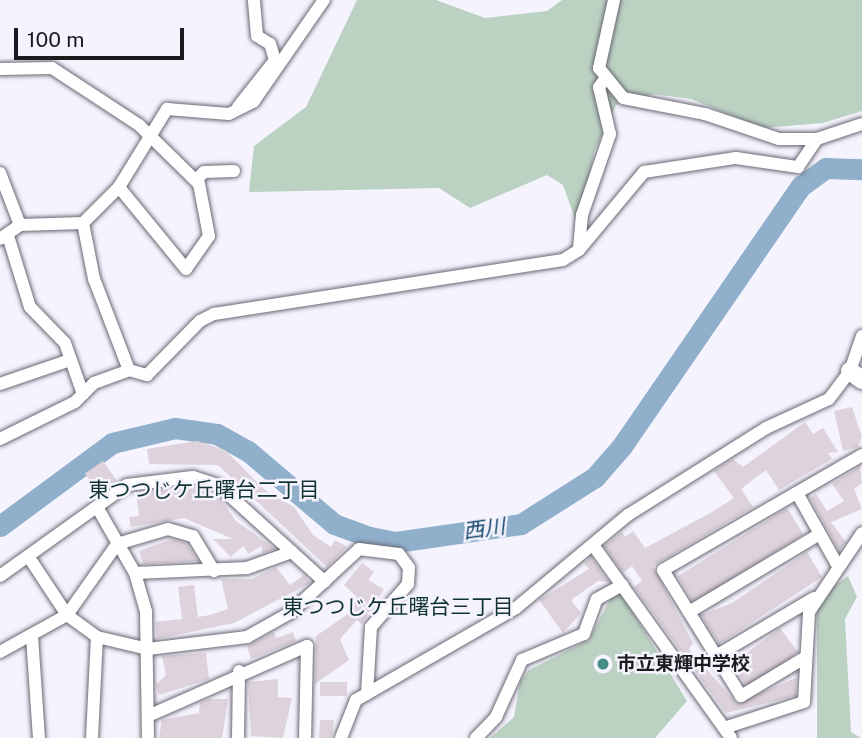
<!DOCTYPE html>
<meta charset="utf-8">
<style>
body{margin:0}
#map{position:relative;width:862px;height:738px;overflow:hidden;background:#f5f3fe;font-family:"Public Sans","Noto Sans JP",sans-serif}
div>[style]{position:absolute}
.green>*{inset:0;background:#bbd2c3}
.river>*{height:21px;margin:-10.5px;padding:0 10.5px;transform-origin:10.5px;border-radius:10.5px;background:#90afca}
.building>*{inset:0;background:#ded2dc;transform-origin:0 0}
.roads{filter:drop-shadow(0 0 2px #6a6874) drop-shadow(0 0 2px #6a6874)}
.street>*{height:12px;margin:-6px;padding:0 6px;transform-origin:6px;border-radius:6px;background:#fff}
.secondary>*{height:18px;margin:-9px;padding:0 9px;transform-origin:9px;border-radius:9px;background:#fff}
.dots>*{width:19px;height:19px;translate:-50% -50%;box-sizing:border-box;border:4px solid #f5f3fe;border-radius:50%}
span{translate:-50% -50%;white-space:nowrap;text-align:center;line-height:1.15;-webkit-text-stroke:5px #f5f3fe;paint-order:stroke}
.poi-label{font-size:19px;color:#1b1b1f;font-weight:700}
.left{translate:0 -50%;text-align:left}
.neighbourhood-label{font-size:21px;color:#123431}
.water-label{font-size:21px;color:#114569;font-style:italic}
.scale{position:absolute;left:14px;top:28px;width:170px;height:32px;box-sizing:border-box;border:4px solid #1b1b1f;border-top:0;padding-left:9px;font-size:21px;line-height:24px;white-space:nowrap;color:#1b1b1f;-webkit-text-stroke:5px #f5f3fe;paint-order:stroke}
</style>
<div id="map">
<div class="green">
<i style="clip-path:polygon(357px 0,436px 0,485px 18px,547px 11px,562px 0,862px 0,862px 111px,823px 123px,763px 128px,691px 99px,654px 94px,616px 105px,594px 152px,579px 230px,563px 185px,547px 175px,470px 208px,439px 188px,249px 192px,254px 146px,306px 107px)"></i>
<i style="clip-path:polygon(848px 576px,857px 597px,845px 619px,851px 732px,861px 738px,817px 738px,817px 599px)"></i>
<i style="clip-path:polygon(621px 593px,687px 701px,655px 738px,490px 738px,514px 717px,520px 682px,529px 670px,589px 640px,611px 597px)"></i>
</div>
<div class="river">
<i style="left:0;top:526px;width:139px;rotate:-36.5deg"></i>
<i style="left:112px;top:443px;width:65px;rotate:-13.4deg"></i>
<i style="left:175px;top:428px;width:42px;rotate:8.1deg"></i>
<i style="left:217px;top:434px;width:35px;rotate:29deg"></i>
<i style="left:248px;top:451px;width:113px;rotate:40.3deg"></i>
<i style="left:334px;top:524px;width:38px;rotate:20deg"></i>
<i style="left:370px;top:537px;width:26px;rotate:11deg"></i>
<i style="left:396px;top:542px;width:126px;rotate:-8.2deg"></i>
<i style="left:521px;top:524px;width:88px;rotate:-32.4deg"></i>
<i style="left:595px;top:477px;width:41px;rotate:-48.9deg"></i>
<i style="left:622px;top:446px;width:316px;rotate:-55.5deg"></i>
<i style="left:801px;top:186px;width:31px;rotate:-36deg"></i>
<i style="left:826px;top:168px;width:36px;rotate:2deg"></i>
</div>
<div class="building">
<i style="clip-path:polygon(852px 407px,862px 437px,858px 447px,843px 451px,834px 411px)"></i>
<i style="clip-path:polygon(805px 422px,813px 434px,823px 428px,838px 452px,828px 453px,832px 459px,779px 490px,766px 470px,741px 489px,753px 507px,653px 566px,693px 643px,689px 649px,736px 703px,796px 678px,796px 696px,726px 713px,634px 587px,642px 581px,632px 566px,623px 573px,604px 546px,622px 532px,625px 537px,633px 531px,645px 548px,712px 512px,734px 498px,714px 471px,733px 459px,743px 467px)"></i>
<i style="clip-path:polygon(197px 441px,225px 450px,266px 491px,294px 507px,313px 535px,331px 547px,335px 540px,347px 547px,327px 567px,218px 465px,149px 464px,147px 449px)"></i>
<i style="left:103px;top:461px;width:24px;height:22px;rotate:55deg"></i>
<i style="clip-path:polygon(860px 466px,862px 483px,854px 489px,862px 509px,831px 522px,846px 542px,839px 550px,810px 498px,816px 494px,827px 511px,844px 501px,832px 484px)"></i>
<i style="clip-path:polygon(192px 486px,219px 497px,236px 521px,275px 549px,263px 553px,261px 546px,249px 554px,243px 546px,231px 557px,213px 539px,233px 539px,184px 518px,131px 527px,129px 517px,139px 516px,136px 493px)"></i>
<i style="left:787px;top:508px;width:31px;height:129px;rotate:58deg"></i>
<i style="clip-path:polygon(172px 539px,187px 543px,198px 561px,143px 564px,139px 551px)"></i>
<i style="clip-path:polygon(807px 552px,822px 577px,719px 644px,701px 615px,732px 603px)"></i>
<i style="clip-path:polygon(591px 557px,609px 582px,598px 581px,571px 600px,581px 613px,563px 633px,539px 600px,589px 569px,584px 563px)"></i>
<i style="clip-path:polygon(362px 563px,374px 572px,368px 580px,384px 589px,362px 624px,357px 620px,340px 639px,349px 660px,315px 684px,316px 636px,348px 614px,357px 597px,344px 585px)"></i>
<i style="clip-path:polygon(276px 567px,290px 585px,304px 575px,310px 583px,234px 623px,157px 639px,156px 622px,182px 619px,178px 587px,194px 585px,198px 617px,210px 615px,228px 609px,221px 579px,252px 579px)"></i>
<i style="left:780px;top:628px;width:30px;height:61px;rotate:53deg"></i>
<i style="clip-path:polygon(274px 632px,276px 638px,293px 632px,296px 641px,251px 659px,247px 646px)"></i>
<i style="clip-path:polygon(206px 653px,209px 679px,159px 695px,156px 685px,166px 675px,162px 656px)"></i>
<i style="clip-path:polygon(278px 679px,278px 697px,292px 698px,283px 738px,251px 736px,248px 682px)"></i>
<i style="left:320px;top:682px;width:27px;height:14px"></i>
<i style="clip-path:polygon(209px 699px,228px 699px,222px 738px,159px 738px,162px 720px,199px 713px,200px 703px)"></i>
<i style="clip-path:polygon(320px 720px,334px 720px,332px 738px,319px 738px)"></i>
</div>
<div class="roads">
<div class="street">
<i style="left:614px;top:0;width:70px;rotate:102.4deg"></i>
<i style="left:599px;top:68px;width:38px;rotate:51deg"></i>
<i style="left:623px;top:98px;width:84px;rotate:11deg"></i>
<i style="left:705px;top:114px;width:78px;rotate:18.7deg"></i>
<i style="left:779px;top:139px;width:38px"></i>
<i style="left:817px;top:139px;width:47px;rotate:-18.4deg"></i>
<i style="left:0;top:69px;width:52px;rotate:-1.1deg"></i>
<i style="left:52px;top:68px;width:104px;rotate:33.2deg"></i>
<i style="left:139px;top:125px;width:84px;rotate:44.5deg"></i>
<i style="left:199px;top:184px;width:53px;rotate:79.1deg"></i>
<i style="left:209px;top:236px;width:40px;rotate:124.9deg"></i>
<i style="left:186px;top:269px;width:106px;rotate:-129.3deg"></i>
<i style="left:238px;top:107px;width:60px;rotate:-51.8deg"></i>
<i style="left:275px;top:60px;width:17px;rotate:-107deg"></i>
<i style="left:270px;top:44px;width:15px;rotate:-148deg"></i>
<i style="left:257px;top:36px;width:36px;rotate:-95deg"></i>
<i style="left:0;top:173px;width:56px;rotate:69deg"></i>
<i style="left:20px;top:225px;width:24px;rotate:145deg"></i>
<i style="left:196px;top:180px;width:11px;rotate:-45deg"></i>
<i style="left:204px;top:172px;width:30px;rotate:-2deg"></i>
<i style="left:20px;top:225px;width:63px;rotate:-1.8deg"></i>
<i style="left:83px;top:223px;width:51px;rotate:-45deg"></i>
<i style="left:119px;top:187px;width:92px;rotate:-58.4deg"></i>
<i style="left:167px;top:109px;width:62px;rotate:4.6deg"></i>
<i style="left:229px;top:114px;width:28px;rotate:-27deg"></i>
<i style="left:254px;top:101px;width:123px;rotate:-55.3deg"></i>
<i style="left:8px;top:236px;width:74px;rotate:72.8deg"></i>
<i style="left:30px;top:307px;width:50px;rotate:45.8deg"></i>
<i style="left:65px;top:343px;width:54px;rotate:70.6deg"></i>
<i style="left:579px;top:249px;width:34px;rotate:-85deg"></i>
<i style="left:582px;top:215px;width:86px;rotate:-70.9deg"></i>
<i style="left:610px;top:134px;width:48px;rotate:-103.2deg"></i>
<i style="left:599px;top:87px;width:10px;rotate:-53deg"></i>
<i style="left:129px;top:370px;width:19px;rotate:16deg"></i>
<i style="left:147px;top:375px;width:76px;rotate:-45.5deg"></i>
<i style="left:200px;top:321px;width:16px;rotate:-27deg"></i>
<i style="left:214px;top:314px;width:353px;rotate:-8.8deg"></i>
<i style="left:563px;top:260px;width:19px;rotate:-32deg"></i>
<i style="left:579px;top:250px;width:102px;rotate:-50.2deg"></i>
<i style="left:644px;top:172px;width:93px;rotate:-8.7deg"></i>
<i style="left:736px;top:158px;width:63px;rotate:8.3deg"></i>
<i style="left:798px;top:167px;width:34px;rotate:-56deg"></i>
<i style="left:0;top:384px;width:71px;rotate:-18.9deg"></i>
<i style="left:0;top:439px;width:84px;rotate:-26.3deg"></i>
<i style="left:75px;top:402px;width:27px;rotate:-45deg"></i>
<i style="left:94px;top:383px;width:37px;rotate:-20deg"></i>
<i style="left:129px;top:370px;width:97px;rotate:-111deg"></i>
<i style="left:94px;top:279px;width:57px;rotate:-101.1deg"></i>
<i style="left:797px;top:493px;width:84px;rotate:60.7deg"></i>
<i style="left:97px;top:507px;width:76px;rotate:60.1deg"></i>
<i style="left:135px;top:573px;width:40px;rotate:74deg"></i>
<i style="left:146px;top:611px;width:127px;rotate:89.1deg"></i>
<i style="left:593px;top:545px;width:237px;rotate:54.4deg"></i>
<i style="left:30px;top:559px;width:67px;rotate:56.5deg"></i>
<i style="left:67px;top:615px;width:87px;rotate:-54.8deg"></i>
<i style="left:117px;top:544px;width:53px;rotate:-16.4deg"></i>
<i style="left:168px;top:529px;width:26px;rotate:16deg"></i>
<i style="left:193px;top:536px;width:41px;rotate:59deg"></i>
<i style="left:135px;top:573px;width:112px;rotate:-2.6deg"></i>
<i style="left:247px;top:568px;width:48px;rotate:-19.6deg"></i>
<i style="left:0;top:576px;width:156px;rotate:-35.6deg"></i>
<i style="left:127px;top:485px;width:66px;rotate:-6.9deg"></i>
<i style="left:193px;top:477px;width:26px;rotate:18deg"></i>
<i style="left:218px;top:485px;width:144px;rotate:42.2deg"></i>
<i style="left:689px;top:612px;width:152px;rotate:-30.8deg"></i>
<i style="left:32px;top:636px;width:102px;rotate:86.1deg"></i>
<i style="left:0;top:652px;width:77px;rotate:-28.9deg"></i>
<i style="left:67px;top:615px;width:37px;rotate:36deg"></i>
<i style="left:97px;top:637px;width:52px;rotate:13.2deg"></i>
<i style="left:148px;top:649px;width:100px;rotate:-6.9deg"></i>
<i style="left:247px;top:637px;width:49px;rotate:-29.2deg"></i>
<i style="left:290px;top:613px;width:94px;rotate:-42.8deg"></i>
<i style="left:359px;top:549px;width:40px;rotate:7.1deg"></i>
<i style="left:399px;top:554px;width:17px;rotate:54deg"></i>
<i style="left:409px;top:568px;width:16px;rotate:94deg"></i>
<i style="left:408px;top:584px;width:57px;rotate:130.7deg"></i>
<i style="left:371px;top:627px;width:67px;rotate:93.4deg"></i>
<i style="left:716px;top:656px;width:114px;rotate:-30.6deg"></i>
<i style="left:806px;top:657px;width:76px;rotate:149deg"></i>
<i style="left:741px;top:696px;width:148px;rotate:-121.8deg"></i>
<i style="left:663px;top:570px;width:230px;rotate:-30deg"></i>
<i style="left:148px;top:716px;width:174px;rotate:-23.8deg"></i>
<i style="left:307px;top:646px;width:92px;rotate:91.2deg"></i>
<i style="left:724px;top:728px;width:84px;rotate:-18deg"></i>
<i style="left:804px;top:702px;width:90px;rotate:-86.8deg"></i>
<i style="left:809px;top:612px;width:95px;rotate:-56.1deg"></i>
<i style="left:92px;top:738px;width:101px;rotate:-87.2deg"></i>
<i style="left:238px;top:738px;width:67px;rotate:-89.1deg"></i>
<i style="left:341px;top:738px;width:41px;rotate:-68.5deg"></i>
<i style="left:356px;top:700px;width:185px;rotate:-29.9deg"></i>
<i style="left:516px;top:608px;width:146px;rotate:-39.7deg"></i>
<i style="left:628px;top:515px;width:163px;rotate:-32.2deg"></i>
<i style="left:766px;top:428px;width:69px;rotate:-24.7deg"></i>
<i style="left:829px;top:399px;width:35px;rotate:-53deg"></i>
<i style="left:850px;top:371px;width:37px;rotate:-71deg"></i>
<i style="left:476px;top:738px;width:29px;rotate:-46deg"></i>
<i style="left:496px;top:717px;width:63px;rotate:-65.5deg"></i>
<i style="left:522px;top:660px;width:67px;rotate:-22.8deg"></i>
<i style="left:584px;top:634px;width:37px;rotate:-70deg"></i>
<i style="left:597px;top:599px;width:29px;rotate:-29deg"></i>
</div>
<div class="secondary">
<i style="left:850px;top:371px;width:15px;rotate:37deg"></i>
</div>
</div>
<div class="dots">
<i style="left:603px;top:664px;background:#468c84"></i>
</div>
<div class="poi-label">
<span class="left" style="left:617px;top:664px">市立東輝中学校</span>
</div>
<div class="neighbourhood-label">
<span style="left:204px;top:490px">東つつじケ丘曙台二丁目</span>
<span style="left:398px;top:607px">東つつじケ丘曙台三丁目</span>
</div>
<div class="water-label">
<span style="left:484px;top:529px;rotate:-8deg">西川</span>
</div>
<div class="scale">100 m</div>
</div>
